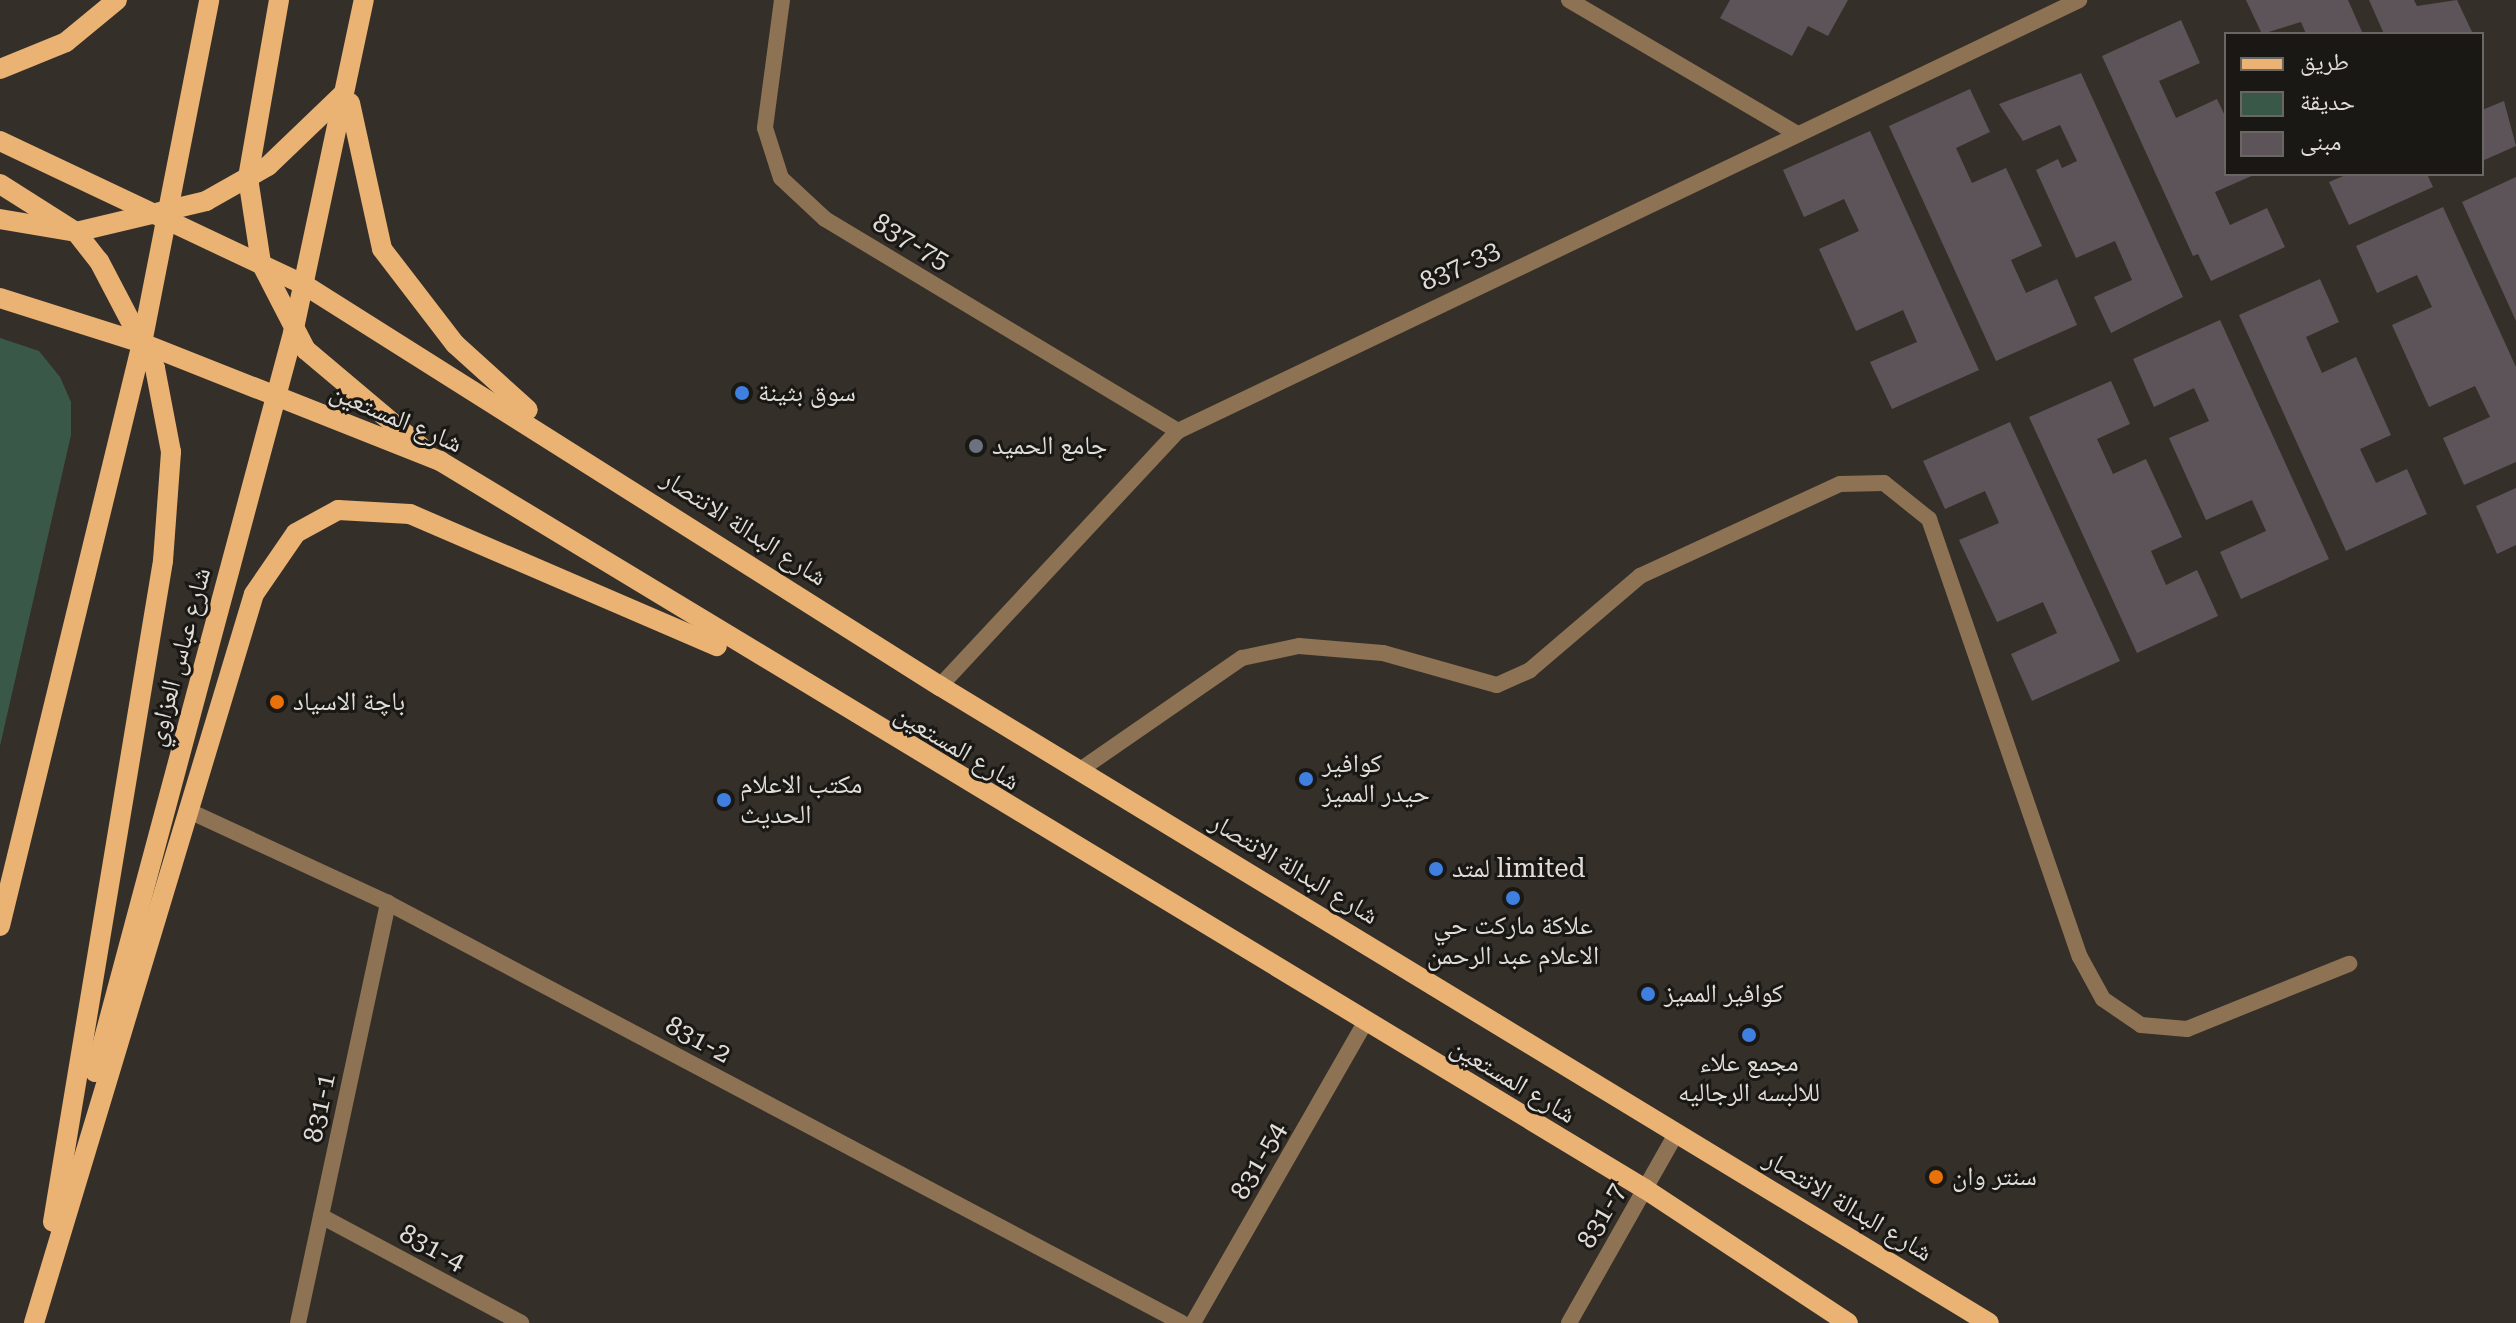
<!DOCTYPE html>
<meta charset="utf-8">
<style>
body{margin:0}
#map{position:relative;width:2516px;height:1323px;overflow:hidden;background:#342f29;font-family:"Roboto Serif","Noto Naskh Arabic",serif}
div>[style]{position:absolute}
.green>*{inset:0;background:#3a5848}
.building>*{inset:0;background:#5d5459}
.service>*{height:16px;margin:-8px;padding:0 8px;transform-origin:8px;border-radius:8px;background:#8d7254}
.minor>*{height:16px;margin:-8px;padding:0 8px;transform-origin:8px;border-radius:8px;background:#8d7254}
.primary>*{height:20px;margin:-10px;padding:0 10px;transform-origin:10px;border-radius:10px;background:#eab273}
.dots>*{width:22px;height:22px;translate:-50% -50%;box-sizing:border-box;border:4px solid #1a1815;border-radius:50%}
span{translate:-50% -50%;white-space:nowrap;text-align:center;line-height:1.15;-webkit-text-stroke:6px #1a1815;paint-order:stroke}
.street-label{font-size:26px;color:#e1ded9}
.poi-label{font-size:26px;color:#e1ded9}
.left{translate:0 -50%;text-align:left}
.legend{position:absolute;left:2224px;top:32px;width:260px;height:144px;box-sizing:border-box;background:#1a1815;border:2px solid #6a6763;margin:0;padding:10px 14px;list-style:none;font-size:24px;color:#e1ded9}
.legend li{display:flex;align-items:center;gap:16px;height:40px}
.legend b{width:40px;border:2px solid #6a6763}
</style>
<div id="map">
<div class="green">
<i style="clip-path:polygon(0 338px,39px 351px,60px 377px,71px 402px,71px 435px,0 746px)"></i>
</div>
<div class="building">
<i style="clip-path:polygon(1730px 0,1848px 0,1828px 36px,1808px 26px,1792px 56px,1720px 18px)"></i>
<i style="clip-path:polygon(2246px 0,2348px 0,2363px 34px,2306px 34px,2301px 22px,2262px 34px)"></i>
<i style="clip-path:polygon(2369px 0,2414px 0,2417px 6px,2457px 0,2473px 34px,2384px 34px)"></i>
<i style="clip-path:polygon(2181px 20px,2200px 63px,2159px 81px,2176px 118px,2217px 99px,2226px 118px,2226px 174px,2256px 174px,2215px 192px,2230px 225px,2267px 208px,2285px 247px,2211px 281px,2198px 254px,2193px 256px,2102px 56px)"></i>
<i style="clip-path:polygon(2081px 73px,2183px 297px,2111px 333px,2094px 297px,2132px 280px,2115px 241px,2076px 258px,2036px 170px,2058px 159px,2062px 168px,2077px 161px,2060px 125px,2023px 141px,1999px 104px)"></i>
<i style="clip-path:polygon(1970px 89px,1990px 132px,1956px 148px,1972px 183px,2006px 168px,2042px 246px,2011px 260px,2026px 293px,2057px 279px,2077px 325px,1996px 361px,1889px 126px)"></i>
<i style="clip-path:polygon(2504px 101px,2516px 146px,2482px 161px,2482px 110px)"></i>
<i style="clip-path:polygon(1870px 131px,1979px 370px,1892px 409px,1870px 362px,1917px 342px,1903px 310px,1856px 331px,1819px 249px,1859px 231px,1844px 199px,1804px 217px,1783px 170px)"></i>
<i style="clip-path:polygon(2348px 174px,2427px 174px,2433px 187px,2349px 225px,2329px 182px)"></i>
<i style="clip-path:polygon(2516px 177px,2516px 321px,2462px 202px)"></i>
<i style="clip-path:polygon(2443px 207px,2516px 367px,2516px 462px,2464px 485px,2443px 438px,2490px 417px,2475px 386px,2429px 407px,2392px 325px,2432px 307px,2417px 275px,2377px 293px,2356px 246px)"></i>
<i style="clip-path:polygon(2320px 279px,2339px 322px,2306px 337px,2322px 373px,2356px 357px,2391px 435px,2360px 449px,2376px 483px,2407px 469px,2427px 514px,2346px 551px,2239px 315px)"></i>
<i style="clip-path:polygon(2220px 320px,2329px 559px,2241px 599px,2220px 552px,2266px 531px,2252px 500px,2206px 520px,2169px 438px,2209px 421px,2194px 388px,2154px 407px,2133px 359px)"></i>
<i style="clip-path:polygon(2111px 381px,2130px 424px,2097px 439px,2113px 474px,2146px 459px,2182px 537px,2151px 551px,2166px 585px,2197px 570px,2218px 616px,2137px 653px,2029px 417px)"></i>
<i style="clip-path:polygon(2010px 422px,2120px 661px,2032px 701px,2011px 654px,2057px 633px,2043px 602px,1997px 622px,1959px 540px,1999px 523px,1985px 491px,1945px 509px,1923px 461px)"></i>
<i style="clip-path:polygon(2516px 488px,2516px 545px,2497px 554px,2476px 506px)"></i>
</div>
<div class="service">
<i style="left:1080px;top:770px;width:197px;rotate:-34.7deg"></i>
<i style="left:1242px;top:658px;width:58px;rotate:-11.9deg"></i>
<i style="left:1299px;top:646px;width:84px;rotate:4.8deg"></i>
<i style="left:1383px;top:653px;width:118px;rotate:15.7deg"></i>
<i style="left:1497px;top:685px;width:36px;rotate:-24deg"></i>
<i style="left:1530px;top:670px;width:145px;rotate:-40.5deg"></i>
<i style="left:1640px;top:576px;width:220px;rotate:-24.7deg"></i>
<i style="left:1840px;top:484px;width:44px;rotate:-1.3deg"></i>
<i style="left:1884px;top:483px;width:58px;rotate:38.7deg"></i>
<i style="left:1929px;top:519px;width:463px;rotate:71deg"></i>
<i style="left:2080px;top:957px;width:48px;rotate:61.3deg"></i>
<i style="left:2103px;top:999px;width:46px;rotate:34.4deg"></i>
<i style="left:2141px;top:1025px;width:46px;rotate:5deg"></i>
<i style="left:2187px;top:1029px;width:175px;rotate:-21.9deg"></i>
</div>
<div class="minor">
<i style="left:782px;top:0;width:129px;rotate:97.6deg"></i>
<i style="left:765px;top:128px;width:52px;rotate:72.3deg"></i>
<i style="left:781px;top:178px;width:60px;rotate:43deg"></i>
<i style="left:825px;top:219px;width:412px;rotate:31deg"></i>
<i style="left:1569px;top:0;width:264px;rotate:30.4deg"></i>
<i style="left:940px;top:686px;width:349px;rotate:-47deg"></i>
<i style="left:1178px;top:431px;width:999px;rotate:-25.56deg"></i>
<i style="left:187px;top:810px;width:221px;rotate:24.8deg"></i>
<i style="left:388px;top:903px;width:898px;rotate:27.88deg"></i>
<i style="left:321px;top:1216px;width:227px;rotate:28.1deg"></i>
<i style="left:298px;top:1323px;width:430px;rotate:-77.9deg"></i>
<i style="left:1193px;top:1323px;width:346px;rotate:-60.2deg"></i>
<i style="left:1569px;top:1323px;width:219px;rotate:-60.5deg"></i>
</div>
<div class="primary">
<i style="left:279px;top:0;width:181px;rotate:99.9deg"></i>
<i style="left:248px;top:178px;width:86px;rotate:81.3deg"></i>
<i style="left:261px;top:263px;width:98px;rotate:62.7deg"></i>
<i style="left:306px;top:350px;width:150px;rotate:40.1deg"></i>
<i style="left:0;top:69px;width:71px;rotate:-22.2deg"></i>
<i style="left:66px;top:42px;width:66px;rotate:-39.5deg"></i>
<i style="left:350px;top:103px;width:149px;rotate:77.6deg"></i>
<i style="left:382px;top:249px;width:120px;rotate:52.5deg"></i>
<i style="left:455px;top:344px;width:98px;rotate:42.1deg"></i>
<i style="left:0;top:141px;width:335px;rotate:25.3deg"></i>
<i style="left:303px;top:284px;width:753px;rotate:32.26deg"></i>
<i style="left:940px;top:686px;width:1227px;rotate:31.27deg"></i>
<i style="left:0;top:184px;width:90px;rotate:32.3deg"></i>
<i style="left:76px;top:232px;width:37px;rotate:52deg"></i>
<i style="left:99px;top:261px;width:121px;rotate:62.4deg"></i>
<i style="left:155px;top:368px;width:86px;rotate:79.2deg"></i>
<i style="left:171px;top:452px;width:109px;rotate:94.2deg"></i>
<i style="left:163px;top:561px;width:670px;rotate:99.45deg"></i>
<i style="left:0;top:219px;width:77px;rotate:9.7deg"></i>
<i style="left:76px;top:232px;width:134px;rotate:-13.4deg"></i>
<i style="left:206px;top:201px;width:71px;rotate:-29.4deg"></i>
<i style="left:268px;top:166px;width:105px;rotate:-43.8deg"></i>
<i style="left:0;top:298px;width:149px;rotate:17.6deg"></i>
<i style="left:142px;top:343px;width:321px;rotate:21.6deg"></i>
<i style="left:440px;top:461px;width:1408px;rotate:31.14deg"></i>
<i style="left:1645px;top:1189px;width:243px;rotate:33.4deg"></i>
<i style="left:0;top:926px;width:600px;rotate:-76.31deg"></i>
<i style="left:142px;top:343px;width:349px;rotate:-78.9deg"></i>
<i style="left:95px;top:1072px;width:765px;rotate:-75deg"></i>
<i style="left:293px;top:333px;width:340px;rotate:-78deg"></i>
<i style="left:34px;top:1323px;width:761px;rotate:-73.21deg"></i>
<i style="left:254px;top:594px;width:74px;rotate:-55.5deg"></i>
<i style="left:296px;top:533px;width:48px;rotate:-28.7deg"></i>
<i style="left:338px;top:510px;width:72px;rotate:3.2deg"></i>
<i style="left:410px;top:514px;width:334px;rotate:23.3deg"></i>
</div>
<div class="dots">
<i style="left:742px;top:393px;background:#3f7fe0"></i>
<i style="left:976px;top:446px;background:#6b7280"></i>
<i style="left:277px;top:702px;background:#e8710a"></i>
<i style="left:1306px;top:779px;background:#3f7fe0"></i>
<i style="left:724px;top:800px;background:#3f7fe0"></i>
<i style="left:1436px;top:869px;background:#3f7fe0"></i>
<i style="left:1513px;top:898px;background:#3f7fe0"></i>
<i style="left:1648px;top:994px;background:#3f7fe0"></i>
<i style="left:1749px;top:1035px;background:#3f7fe0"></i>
<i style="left:1936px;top:1177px;background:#e8710a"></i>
</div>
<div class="street-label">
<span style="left:911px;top:242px;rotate:31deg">837-75</span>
<span style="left:1460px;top:266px;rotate:-25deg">837-33</span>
<span style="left:396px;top:418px;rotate:23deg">شارع المستعين</span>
<span style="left:744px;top:528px;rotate:33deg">شارع البدالة الانتصار</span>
<span style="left:179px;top:657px;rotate:-75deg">شارع عباس العزاوي</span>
<span style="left:957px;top:748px;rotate:31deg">شارع المستعين</span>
<span style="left:1294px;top:869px;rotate:31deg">شارع البدالة الانتصار</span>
<span style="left:698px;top:1040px;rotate:28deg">831-2</span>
<span style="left:1513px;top:1081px;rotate:31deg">شارع المستعين</span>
<span style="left:320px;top:1108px;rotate:-78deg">831-1</span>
<span style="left:1259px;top:1161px;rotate:-60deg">831-54</span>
<span style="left:1848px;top:1206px;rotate:31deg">شارع البدالة الانتصار</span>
<span style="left:1602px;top:1216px;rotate:-60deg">831-7</span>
<span style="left:432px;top:1248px;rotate:28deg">831-4</span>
</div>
<div class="poi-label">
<span class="left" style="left:758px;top:393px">سوق بثينة</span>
<span class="left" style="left:992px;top:446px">جامع الحميد</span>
<span class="left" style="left:293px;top:702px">باچة الاسياد</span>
<span class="left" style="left:1322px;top:779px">كوافير<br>حيدر المميز</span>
<span class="left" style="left:740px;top:800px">مكتب الاعلام<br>الحديث</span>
<span class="left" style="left:1452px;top:869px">لمتد limited</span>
<span style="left:1513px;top:941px">علاكة ماركت حي<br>الاعلام عبد الرحمن</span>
<span class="left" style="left:1664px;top:994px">كوافير المميز</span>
<span style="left:1749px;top:1078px">مجمع علاء<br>للالبسه الرجاليه</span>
<span class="left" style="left:1952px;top:1177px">سنتر وان</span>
</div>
<ul class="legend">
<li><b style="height:10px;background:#eab273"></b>طريق</li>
<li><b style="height:22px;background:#3a5848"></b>حديقة</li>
<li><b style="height:22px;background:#5d5459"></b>مبنى</li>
</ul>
</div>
